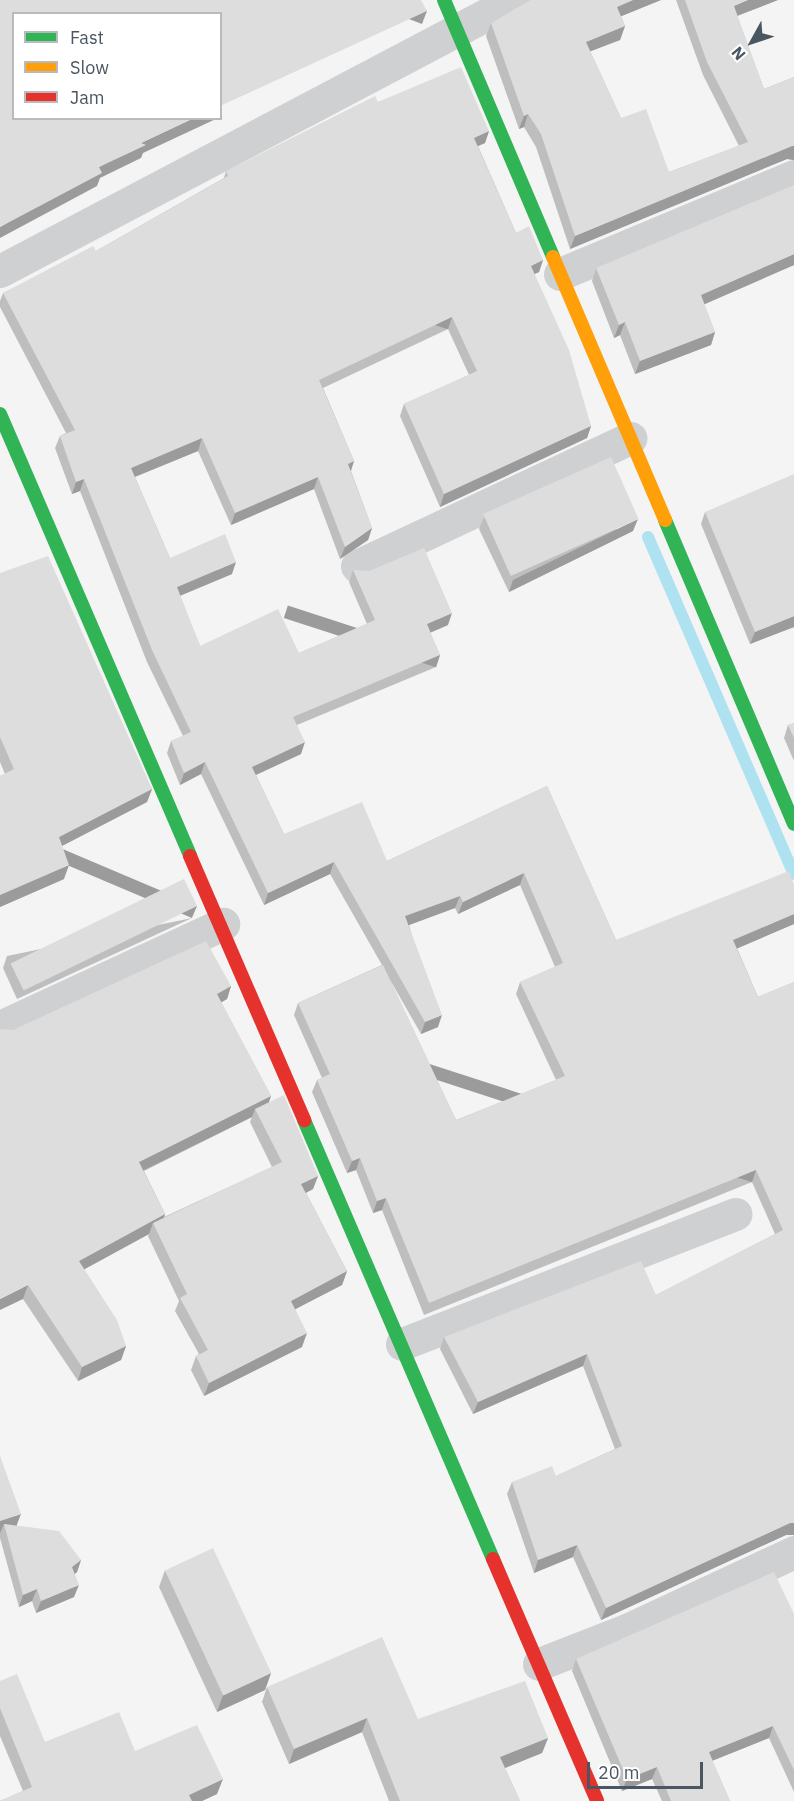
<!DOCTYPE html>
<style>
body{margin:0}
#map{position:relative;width:794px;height:1801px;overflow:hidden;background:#f4f4f4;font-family:"IBM Plex Sans",sans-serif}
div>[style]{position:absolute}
.stream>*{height:12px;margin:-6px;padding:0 6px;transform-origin:6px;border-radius:6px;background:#aee2f0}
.street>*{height:33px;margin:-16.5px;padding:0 16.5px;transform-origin:16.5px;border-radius:16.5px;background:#ced0d2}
.fast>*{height:14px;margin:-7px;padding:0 7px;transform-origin:7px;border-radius:7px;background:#30b455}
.slow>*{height:14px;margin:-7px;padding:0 7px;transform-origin:7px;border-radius:7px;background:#ff9f0a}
.jam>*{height:14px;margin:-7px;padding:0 7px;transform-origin:7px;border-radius:7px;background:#e5322d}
.wall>*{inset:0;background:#bebebf}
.shaded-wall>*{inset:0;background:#9b9b9b;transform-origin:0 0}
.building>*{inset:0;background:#ddddde;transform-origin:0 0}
span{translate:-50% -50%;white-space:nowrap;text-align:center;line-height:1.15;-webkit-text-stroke:4.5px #fff;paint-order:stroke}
.legend{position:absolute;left:12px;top:12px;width:210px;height:108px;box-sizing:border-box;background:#fff;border:2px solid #b7bbc0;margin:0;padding:8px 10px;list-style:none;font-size:18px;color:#4a5661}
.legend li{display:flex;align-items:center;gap:12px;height:30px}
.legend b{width:30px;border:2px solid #b7bbc0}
.north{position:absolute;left:722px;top:12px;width:60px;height:60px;-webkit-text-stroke:4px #fff;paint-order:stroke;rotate:230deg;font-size:16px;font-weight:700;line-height:24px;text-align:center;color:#4a5661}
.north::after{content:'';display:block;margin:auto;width:21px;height:27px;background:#4a5661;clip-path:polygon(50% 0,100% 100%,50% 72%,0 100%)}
.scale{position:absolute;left:587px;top:1762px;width:116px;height:27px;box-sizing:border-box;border:3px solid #4a5661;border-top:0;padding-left:8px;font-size:18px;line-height:21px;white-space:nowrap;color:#4a5661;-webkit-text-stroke:4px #fff;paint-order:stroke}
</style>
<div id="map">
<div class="stream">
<i style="left:648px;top:537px;width:367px;rotate:66.6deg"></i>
</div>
<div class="street">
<i style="left:0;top:271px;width:581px;rotate:-27.8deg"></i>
<i style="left:560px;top:274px;width:254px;rotate:-22.7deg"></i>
<i style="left:357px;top:566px;width:302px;rotate:-25.1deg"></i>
<i style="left:0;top:1027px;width:246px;rotate:-24.8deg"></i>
<i style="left:402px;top:1344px;width:358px;rotate:-21.3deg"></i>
<i style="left:539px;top:1664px;width:97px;rotate:-21.3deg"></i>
<i style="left:629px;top:1629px;width:182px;rotate:-25deg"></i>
</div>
<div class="fast">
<i style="left:444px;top:0;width:279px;rotate:67deg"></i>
<i style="left:0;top:414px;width:481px;rotate:66.7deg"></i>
<i style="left:665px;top:520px;width:330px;rotate:67deg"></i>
<i style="left:304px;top:1120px;width:478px;rotate:66.7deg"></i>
</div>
<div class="slow">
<i style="left:553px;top:257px;width:286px;rotate:66.9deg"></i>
</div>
<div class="jam">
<i style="left:190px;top:856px;width:288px;rotate:66.6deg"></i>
<i style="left:493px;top:1559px;width:263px;rotate:66.7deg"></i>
</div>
<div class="wall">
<i style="clip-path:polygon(530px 0,661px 0,621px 16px,625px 26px,620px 40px,590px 51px,621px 118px,669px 172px,739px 146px,703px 75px,676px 0,778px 0,737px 16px,764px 89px,794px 77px,794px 160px,787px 159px,570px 249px,536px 147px,524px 127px,519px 129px,486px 36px,491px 23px)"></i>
<i style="clip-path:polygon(evenodd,378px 102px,489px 131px,485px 143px,478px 146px,516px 233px,543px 260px,539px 272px,534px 274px,591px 426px,587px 438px,440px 507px,400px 416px,404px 404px,469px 375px,448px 329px,323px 388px,354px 461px,351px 471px,372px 528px,368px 540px,340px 559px,314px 489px,231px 525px,198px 451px,135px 477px,170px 558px,232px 574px,180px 596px,200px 646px,299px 653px,367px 624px,349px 582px,353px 570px,448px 625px,430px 633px,440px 655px,436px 667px,297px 725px,301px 754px,256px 775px,284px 834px,387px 861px,547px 786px,616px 940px,794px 885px,794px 924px,737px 948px,758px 997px,794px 982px,794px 1535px,786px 1535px,601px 1620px,573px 1557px,534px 1573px,507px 1494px,512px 1482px,556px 1476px,615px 1449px,583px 1366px,473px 1414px,440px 1349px,444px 1337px,656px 1295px,775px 1234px,752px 1182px,424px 1315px,382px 1210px,373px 1213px,356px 1170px,347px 1173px,312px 1092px,317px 1080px,322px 1078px,294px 1015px,298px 1003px,382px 965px,330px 874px,264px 905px,201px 774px,180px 785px,167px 753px,171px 741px,183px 736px,147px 662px,80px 491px,72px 494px,55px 448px,60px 436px,66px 433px,0 307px,0 301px,3px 293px,96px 251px,224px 178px,226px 171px,378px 102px,520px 885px,555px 967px,520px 982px,516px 994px,556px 1080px,456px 1120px,389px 978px,421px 1034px,438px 1027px,409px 925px,455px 908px,458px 914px,520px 885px)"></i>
<i style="clip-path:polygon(794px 265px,704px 304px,715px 332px,711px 345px,635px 374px,620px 335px,614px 338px,592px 281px,596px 268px)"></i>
<i style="clip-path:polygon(705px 512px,794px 627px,750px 644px,701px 524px)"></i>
<i style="clip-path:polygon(484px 517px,633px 531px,509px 592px,479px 529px)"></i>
<i style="clip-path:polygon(0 573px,152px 789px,147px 802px,62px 846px,64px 879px,0 907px,0 776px,5px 774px,0 762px)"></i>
<i style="clip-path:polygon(794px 723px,794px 761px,784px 738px,788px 725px)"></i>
<i style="clip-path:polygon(192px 918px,17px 999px,3px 968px,7px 956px)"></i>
<i style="clip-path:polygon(evenodd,231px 986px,227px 999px,221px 1002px,271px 1096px,269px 1102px,318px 1176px,313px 1189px,306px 1193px,347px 1271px,342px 1285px,295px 1309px,302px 1347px,204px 1396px,191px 1370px,196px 1356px,199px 1354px,175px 1311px,179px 1301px,148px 1236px,149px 1234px,84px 1269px,126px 1346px,121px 1360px,78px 1381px,23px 1299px,13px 1030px,231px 986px,252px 1117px,250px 1122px,272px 1167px,164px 1217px,165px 1214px,144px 1171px,252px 1117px)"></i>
<i style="clip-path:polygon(0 1456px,16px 1525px,81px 1560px,77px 1572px,75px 1574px,74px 1597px,36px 1613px,32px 1601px,19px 1607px,0 1538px)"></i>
<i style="clip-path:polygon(165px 1570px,271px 1673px,265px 1690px,217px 1712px,159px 1587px)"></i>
<i style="clip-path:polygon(794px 1614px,794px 1792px,769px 1738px,712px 1761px,730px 1801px,662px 1801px,652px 1779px,622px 1791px,572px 1671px,576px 1659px)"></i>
<i style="clip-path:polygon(0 1681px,45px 1742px,135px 1751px,217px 1794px,202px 1801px,0 1801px,23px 1791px,0 1736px)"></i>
<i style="clip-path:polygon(267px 1687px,418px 1719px,548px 1738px,542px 1753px,505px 1768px,520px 1801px,389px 1801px,362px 1732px,289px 1764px,262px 1702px)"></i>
</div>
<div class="shaded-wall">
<i style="clip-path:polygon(633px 0,661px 0,612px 20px,617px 7px)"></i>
<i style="clip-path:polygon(748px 0,778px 0,729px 19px,734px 6px)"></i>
<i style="left:427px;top:11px;width:14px;height:228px;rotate:111deg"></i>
<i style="clip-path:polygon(625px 26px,620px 40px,581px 55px,586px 42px)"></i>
<i style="clip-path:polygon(528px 114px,524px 127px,519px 129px,524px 116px)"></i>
<i style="clip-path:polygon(194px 118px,218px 118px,143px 153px,141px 158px,100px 178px,97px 186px,0 238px,0 227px,99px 167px,141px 143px)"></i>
<i style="clip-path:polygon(489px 131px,485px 143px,469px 150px,474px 138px)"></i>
<i style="clip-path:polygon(792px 146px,794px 146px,794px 160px,787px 159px,570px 249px,575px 236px)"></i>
<i style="clip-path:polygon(794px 254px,794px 265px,696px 308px,701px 295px)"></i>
<i style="clip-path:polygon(543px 260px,539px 272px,526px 278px,531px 266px)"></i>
<i style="left:452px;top:317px;width:13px;height:147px;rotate:108deg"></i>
<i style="clip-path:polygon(625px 322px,620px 335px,614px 338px,619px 325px)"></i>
<i style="clip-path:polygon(715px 332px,711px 345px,635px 374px,640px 361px)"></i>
<i style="clip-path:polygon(591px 426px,587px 438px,440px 507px,444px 494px)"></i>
<i style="clip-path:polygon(202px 438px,198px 451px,127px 480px,131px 468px)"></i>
<i style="clip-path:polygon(354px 461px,350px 473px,348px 464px)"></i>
<i style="clip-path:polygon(318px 477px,314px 489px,231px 525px,235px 513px)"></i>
<i style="clip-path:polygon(84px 479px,80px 491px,72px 494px,76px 482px)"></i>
<i style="clip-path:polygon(638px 519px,633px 531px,509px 592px,513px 580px)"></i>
<i style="clip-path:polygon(372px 528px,368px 540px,340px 559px,345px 547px)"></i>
<i style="clip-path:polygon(236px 562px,232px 574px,172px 599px,177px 587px)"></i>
<i style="clip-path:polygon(452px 613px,448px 625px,422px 636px,427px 624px)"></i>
<i style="clip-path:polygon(794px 616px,794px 627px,750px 644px,755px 632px)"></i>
<i style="left:440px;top:655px;width:13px;height:160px;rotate:108deg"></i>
<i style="clip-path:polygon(305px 742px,301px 754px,247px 779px,252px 767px)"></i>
<i style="clip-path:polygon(205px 762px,201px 774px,180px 785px,184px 773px)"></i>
<i style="clip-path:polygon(152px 789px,147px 802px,54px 850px,59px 837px)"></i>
<i style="clip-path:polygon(334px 862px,330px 874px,264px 905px,268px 893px)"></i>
<i style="clip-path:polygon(69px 865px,64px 879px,0 907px,0 895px)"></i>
<i style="clip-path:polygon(524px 873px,520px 885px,458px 914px,463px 902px)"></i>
<i style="clip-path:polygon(460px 896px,455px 908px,401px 928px,405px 916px)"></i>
<i style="left:197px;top:906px;width:13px;height:194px;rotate:113deg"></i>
<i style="clip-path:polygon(794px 914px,794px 924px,729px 952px,733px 940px)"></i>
<i style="clip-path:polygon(231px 986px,227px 999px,212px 1008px,217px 994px)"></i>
<i style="clip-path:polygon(442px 1015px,438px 1027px,421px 1034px,425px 1022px)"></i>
<i style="clip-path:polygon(271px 1096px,266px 1110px,255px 1109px,252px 1117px,134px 1175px,139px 1162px)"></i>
<i style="clip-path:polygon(360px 1158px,356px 1170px,347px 1173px,352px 1161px)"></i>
<i style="left:756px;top:1170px;width:13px;height:353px;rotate:108deg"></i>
<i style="clip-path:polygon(318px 1176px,313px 1189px,296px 1198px,301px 1184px)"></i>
<i style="clip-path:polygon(386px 1198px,382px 1210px,373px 1213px,377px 1201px)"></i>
<i style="clip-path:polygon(165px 1214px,161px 1228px,153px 1223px,149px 1234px,74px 1275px,79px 1261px)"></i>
<i style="clip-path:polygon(347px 1271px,342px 1285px,286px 1314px,291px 1301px)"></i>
<i style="clip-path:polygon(28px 1285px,23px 1299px,0 1310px,0 1299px)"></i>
<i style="clip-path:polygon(307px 1333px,302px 1347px,204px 1396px,209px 1383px)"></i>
<i style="clip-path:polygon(126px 1346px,121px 1360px,78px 1381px,82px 1367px)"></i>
<i style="clip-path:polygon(587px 1354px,583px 1366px,473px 1414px,478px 1402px)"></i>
<i style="clip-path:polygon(21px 1514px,16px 1527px,4px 1524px,0 1533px,0 1521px)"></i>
<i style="clip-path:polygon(790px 1523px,794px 1523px,794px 1535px,786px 1535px,601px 1620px,606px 1608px)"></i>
<i style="clip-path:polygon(577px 1545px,573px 1557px,534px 1573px,538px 1560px)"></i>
<i style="clip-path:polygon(81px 1560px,77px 1572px,68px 1579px,72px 1567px)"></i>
<i style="clip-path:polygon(79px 1585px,74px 1597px,36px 1613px,41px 1601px)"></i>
<i style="clip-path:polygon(37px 1589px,32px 1601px,19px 1607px,23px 1595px)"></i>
<i style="clip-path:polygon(271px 1673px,265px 1690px,217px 1712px,223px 1695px)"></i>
<i style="clip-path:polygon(367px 1718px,362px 1732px,289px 1764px,294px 1749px)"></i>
<i style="clip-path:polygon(773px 1726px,769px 1738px,704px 1764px,709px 1752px)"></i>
<i style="clip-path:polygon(548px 1738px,542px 1753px,495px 1772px,500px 1757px)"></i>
<i style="clip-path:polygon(657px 1767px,652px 1779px,622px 1791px,627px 1779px)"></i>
<i style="clip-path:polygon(223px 1779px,217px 1794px,202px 1801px,187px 1801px,189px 1795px)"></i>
</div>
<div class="building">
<i style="clip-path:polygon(0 0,421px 0,427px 11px,220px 106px,220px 14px,14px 14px,14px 118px,194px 118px,141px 143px,146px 145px,99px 167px,102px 173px,0 227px)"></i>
<i style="clip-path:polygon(530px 0,633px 0,617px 7px,625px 26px,586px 42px,621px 118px,646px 109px,669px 172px,748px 142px,707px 62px,685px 0,748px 0,734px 6px,764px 89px,794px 77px,794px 146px,792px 146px,575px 236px,541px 134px,528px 114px,524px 116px,491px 23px)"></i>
<i style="clip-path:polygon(461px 67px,489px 131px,474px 138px,516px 233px,529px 226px,543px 260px,531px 266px,569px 350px,591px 426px,444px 494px,404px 404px,477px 371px,452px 317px,319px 380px,354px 461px,348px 464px,372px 528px,345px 547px,318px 477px,235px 513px,202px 438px,131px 468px,170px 558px,225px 534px,236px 562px,177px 587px,200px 646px,278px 609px,299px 653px,375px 620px,353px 570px,369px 571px,424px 548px,452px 613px,427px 624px,440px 655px,293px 717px,305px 742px,252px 767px,284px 834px,362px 802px,387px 861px,547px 786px,616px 940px,789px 871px,794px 885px,794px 914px,733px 940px,758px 997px,794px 982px,794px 1523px,790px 1523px,606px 1608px,577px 1545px,538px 1560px,512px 1482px,552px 1466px,556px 1476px,622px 1446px,587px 1354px,478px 1402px,444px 1337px,641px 1261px,656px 1295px,783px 1230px,756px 1170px,429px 1303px,386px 1198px,377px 1201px,360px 1158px,352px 1161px,317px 1080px,330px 1074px,298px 1003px,383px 965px,456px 1120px,565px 1076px,520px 982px,563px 963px,524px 873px,463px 902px,460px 896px,405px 916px,442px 1015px,425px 1022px,334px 862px,268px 893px,205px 762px,184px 773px,171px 741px,191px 732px,152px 650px,84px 479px,76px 482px,60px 436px,75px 430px,3px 293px,93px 246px,96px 251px,228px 176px,226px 171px,375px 96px,378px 102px)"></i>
<i style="clip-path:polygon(794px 185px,794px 254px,701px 295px,715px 332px,640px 361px,625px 322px,619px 325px,596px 268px)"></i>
<i style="left:611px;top:457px;width:68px;height:140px;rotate:66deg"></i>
<i style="clip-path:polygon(794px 474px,794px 616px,755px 632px,705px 512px)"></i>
<i style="clip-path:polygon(48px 556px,152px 789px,59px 837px,69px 865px,0 895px,0 776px,14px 769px,0 737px,0 573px)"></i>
<i style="clip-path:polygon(794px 723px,794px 738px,788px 725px)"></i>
<i style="left:184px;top:879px;width:30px;height:193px;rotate:64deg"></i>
<i style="clip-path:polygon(206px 941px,231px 986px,217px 994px,271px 1096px,139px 1162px,165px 1214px,79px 1261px,117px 1320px,126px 1346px,82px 1367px,28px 1285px,0 1299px,0 1029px,13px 1030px)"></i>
<i style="clip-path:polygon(284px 1095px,318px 1176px,301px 1184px,347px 1271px,291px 1301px,307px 1333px,209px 1383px,196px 1356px,208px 1350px,180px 1298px,187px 1294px,153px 1223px,282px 1162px,255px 1109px)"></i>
<i style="clip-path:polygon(0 1456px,21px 1514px,0 1521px)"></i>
<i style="clip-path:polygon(4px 1524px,59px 1531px,81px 1560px,72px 1567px,79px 1585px,41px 1601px,37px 1589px,23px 1595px)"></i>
<i style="left:213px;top:1548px;width:138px;height:53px;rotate:65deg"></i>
<i style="clip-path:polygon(774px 1572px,794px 1614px,794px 1770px,773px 1726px,709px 1752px,730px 1801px,671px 1801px,657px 1767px,627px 1779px,576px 1659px)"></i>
<i style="clip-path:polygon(382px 1637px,418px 1719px,525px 1681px,548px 1738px,500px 1757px,520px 1801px,400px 1801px,367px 1718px,294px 1749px,267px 1687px)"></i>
<i style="clip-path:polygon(17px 1674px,45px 1742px,119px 1712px,135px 1751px,197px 1725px,223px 1779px,189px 1795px,192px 1801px,0 1801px,32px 1787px,0 1708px,0 1681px)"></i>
</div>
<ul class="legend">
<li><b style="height:8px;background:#30b455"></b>Fast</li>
<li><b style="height:8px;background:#ff9f0a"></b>Slow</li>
<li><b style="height:8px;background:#e5322d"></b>Jam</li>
</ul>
<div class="north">N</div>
<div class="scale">20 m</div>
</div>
